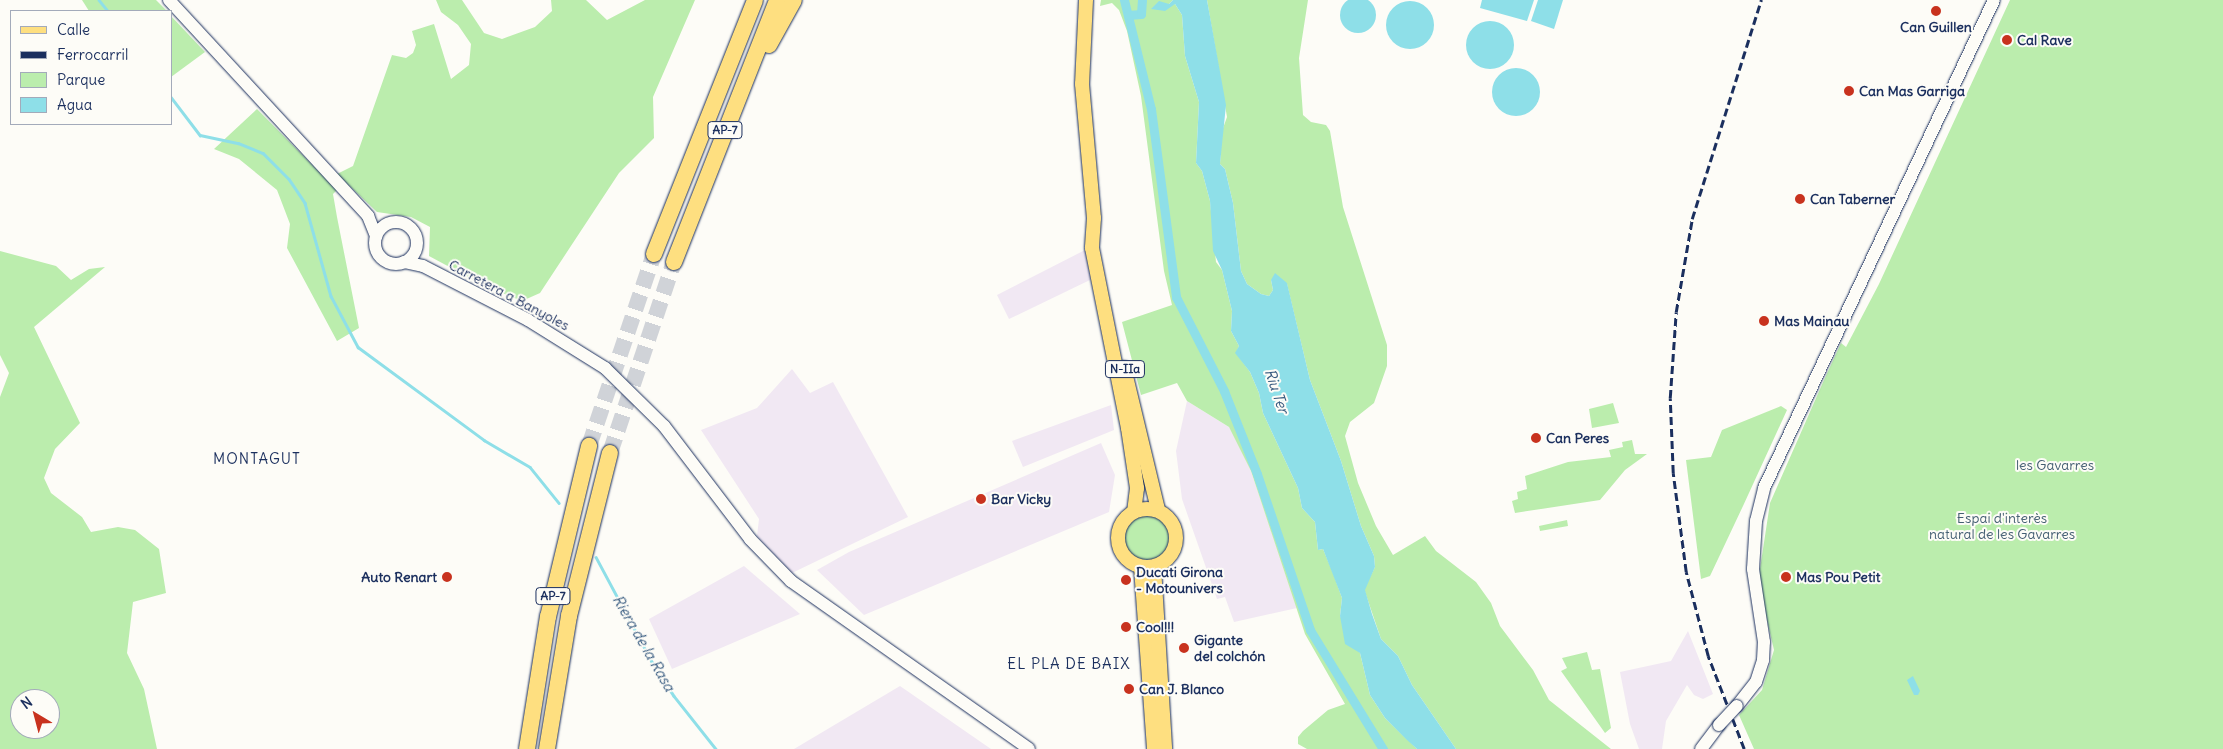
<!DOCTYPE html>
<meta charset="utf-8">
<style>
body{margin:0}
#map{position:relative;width:2223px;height:749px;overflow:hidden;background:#fdfcf7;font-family:Delius,sans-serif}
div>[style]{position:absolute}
.built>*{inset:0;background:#f1e8f3}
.green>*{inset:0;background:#bbedad}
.round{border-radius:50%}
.water>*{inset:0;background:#8edfe8}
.stream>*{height:2.5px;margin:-1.25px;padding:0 1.25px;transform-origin:1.25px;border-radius:1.25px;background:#8edfe8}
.canal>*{height:9px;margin:-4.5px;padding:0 4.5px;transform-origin:4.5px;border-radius:4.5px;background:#8edfe8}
.highway-tunnel>*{height:16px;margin-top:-8px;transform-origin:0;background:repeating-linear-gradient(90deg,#d0d3d8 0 16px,transparent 0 24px)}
.roads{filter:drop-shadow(0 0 1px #1b2f5e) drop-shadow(0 0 1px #1b2f5e)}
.secondary>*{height:12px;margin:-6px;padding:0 6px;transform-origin:6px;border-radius:6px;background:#fdfcf7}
.secondary>.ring{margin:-6px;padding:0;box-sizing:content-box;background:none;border:12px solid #fdfcf7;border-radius:50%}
.primary>*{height:14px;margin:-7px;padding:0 7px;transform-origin:7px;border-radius:7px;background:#fedf80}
.primary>.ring{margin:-7px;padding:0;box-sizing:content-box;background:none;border:14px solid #fedf80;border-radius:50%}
.highway>*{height:16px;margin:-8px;padding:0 8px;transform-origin:8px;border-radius:8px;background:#fedf80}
.rail>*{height:2.5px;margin-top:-1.25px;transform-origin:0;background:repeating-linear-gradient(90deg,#1b2f5e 0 8px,transparent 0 12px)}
.bridges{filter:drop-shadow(0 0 1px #1b2f5e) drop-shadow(0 0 1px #1b2f5e)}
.secondary-bridge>*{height:12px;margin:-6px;padding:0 6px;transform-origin:6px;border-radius:6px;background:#fdfcf7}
.dots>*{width:14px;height:14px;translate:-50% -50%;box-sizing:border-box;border:2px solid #fdfcf7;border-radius:50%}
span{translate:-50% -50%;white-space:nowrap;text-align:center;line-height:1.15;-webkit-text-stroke:4px #fdfcf7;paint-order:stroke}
.shield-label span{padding:1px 4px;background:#fdfcf7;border:1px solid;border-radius:4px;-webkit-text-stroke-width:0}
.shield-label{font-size:12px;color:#1b2f5e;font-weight:700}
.poi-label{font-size:14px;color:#1b2f5e;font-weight:700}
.left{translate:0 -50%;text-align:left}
.right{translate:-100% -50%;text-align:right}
.street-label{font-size:14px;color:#1b2f5e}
.park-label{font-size:14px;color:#435e72}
.water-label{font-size:15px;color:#385b80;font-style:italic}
.neighbourhood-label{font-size:15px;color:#1b2f5e;letter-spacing:1px}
.legend{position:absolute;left:10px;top:10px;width:162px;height:115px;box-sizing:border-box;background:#fdfcf7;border:1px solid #a3aaba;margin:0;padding:6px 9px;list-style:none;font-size:15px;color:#1b2f5e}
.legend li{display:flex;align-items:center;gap:10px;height:25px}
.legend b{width:25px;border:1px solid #a3aaba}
.north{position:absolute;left:10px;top:689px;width:50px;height:50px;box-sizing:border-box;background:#fdfcf7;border:1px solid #a3aaba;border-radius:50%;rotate:323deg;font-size:14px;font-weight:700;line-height:20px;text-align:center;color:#1b2f5e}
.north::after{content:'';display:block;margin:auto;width:18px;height:22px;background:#c8321e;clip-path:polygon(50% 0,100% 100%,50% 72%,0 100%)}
</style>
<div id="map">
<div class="built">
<i style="clip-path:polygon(1087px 249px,1092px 279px,1009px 319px,997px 295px)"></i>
<i style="clip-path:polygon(792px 369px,810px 393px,833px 382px,908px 517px,792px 573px,757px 536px,759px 519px,701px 430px,757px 408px)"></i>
<i style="clip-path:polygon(1187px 401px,1229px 427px,1236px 438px,1251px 471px,1297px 608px,1234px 622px,1225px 597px,1217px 599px,1182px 499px,1176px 451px)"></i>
<i style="clip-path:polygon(1111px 405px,1114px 430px,1023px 467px,1012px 441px)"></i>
<i style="clip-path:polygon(1101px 443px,1115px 475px,1109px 512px,864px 615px,817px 570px,849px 552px)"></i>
<i style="clip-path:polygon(744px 566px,800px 614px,672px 669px,649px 619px)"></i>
<i style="clip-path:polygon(1688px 631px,1713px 694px,1703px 699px,1694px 695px,1687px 685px,1666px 721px,1662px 749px,1639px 749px,1630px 724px,1620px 672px,1671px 661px)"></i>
<i style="clip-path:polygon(900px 686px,991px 749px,794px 749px)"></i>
</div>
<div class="green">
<i style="clip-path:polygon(82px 0,156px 0,167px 11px,89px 11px)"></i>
<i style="clip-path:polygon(436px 0,462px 0,484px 33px,502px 39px,535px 27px,552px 11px,551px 0,586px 0,607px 20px,645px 0,695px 0,653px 97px,654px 138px,619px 173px,540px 293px,522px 301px,485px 286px,429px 256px,430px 227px,411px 217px,377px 212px,337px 174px,353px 166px,392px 55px,406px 58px,413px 53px,416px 45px,412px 31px,434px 24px,451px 79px,469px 65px,471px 44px,458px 25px,441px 12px)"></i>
<i style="clip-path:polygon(1101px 0,1173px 0,1169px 4px,1152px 8px,1175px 4px,1182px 15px,1185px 56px,1199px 102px,1196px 163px,1202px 171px,1210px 201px,1216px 262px,1222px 270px,1232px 311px,1231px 331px,1239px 346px,1236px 353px,1250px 372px,1259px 393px,1263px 413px,1298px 488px,1302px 508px,1315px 522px,1318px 550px,1323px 549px,1333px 573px,1342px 598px,1340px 616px,1360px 653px,1370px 695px,1385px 718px,1417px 749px,1307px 749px,1298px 744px,1298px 737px,1303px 731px,1328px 710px,1345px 704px,1305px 634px,1251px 471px,1229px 427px,1187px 401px,1177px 383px,1141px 395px,1122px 322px,1172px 305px,1164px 271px,1141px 96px,1127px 31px,1119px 10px,1112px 3px,1100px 6px)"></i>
<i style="clip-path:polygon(1207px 0,1308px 0,1299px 58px,1303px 115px,1311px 122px,1326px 125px,1330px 131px,1343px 207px,1387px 345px,1387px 366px,1374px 403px,1350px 422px,1345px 436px,1358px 483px,1376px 526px,1393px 555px,1425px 536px,1436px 551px,1476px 582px,1491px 603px,1500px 626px,1533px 670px,1549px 700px,1611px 749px,1456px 749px,1412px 685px,1398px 656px,1381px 639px,1364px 589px,1375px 567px,1374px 556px,1361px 526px,1341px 461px,1310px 380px,1287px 284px,1281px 279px,1271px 280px,1273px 290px,1269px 296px,1261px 294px,1247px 284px,1241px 271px,1233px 203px,1225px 169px,1220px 164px,1222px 131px,1227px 117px)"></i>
<i style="clip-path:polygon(2010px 0,2223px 0,2223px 749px,1754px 749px,1739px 715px,1762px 690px,1774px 650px,1758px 582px,1770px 503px,1824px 380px,1841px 343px,1846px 347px,1879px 284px)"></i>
<i style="clip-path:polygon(171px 16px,205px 52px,171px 77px)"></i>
<i style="clip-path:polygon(257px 109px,337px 190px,333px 194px,337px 217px,359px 328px,337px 341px,287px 248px,290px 224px,277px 190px,239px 159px,214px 149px)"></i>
<i style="clip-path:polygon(evenodd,0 251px,56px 266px,71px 280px,89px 269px,105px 267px,34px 327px,80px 423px,55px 449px,44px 478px,51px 493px,82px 517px,91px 532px,118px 527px,135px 530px,159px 549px,166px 593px,133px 602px,127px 653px,144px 689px,157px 749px,0 749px,0 397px,9px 373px,0 355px,0 251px,20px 699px,50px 699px,50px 729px,20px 729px,20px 699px)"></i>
<i style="clip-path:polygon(1613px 403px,1619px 423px,1592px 428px,1589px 409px)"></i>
<i style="clip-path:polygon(1781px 406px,1787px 410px,1743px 506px,1710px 576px,1701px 579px,1686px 460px,1711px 457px,1722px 430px)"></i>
<i style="clip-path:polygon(1632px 440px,1635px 454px,1647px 454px,1625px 470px,1600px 500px,1515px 513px,1512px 501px,1518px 499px,1517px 492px,1527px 489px,1525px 476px,1568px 462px,1611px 457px,1609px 450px,1623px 447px,1622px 442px)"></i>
<i class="round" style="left:1125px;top:516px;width:44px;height:44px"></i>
<i style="clip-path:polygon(1567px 520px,1568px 526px,1540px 531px,1539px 526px)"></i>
<i style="clip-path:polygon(1587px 652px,1592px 670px,1600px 669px,1611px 728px,1605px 733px,1561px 671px,1567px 668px,1562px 658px)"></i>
</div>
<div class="water">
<i class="round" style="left:1340px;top:-3px;width:36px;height:36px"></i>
<i style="clip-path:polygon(1173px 0,1207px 0,1226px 105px,1220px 164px,1225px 169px,1233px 203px,1241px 271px,1247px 284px,1261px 294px,1269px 296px,1273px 290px,1271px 280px,1275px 273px,1287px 283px,1310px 380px,1341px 461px,1361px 526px,1374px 556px,1375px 567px,1365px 590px,1372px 614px,1381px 639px,1398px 656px,1412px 685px,1456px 749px,1417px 749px,1407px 740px,1385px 718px,1370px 695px,1360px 653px,1345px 644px,1340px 616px,1342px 598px,1323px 549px,1318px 550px,1315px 522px,1302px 508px,1298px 488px,1263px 413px,1259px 393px,1250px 372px,1235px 353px,1239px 346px,1231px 331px,1232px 311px,1222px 270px,1213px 251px,1210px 201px,1202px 171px,1196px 163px,1199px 102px,1185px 56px,1182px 15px,1175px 4px,1165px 11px,1151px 9px,1159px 1px,1169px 4px)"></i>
<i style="clip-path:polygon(1482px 0,1534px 0,1527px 21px,1480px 8px)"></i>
<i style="clip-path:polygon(1538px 0,1563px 0,1554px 29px,1531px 21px)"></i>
<i class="round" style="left:1386px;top:1px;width:48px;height:48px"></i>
<i class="round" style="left:1466px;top:21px;width:48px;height:48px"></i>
<i class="round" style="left:1492px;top:68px;width:48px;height:48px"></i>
<i style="clip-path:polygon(1913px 676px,1920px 691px,1918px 695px,1914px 695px,1907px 680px)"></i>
</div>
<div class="stream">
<i style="left:99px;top:0;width:14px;rotate:51deg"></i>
<i style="left:171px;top:97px;width:48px;rotate:52.7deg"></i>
<i style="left:200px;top:135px;width:39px;rotate:12deg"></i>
<i style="left:238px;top:143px;width:27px;rotate:22deg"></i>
<i style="left:263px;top:153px;width:37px;rotate:45deg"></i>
<i style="left:289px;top:179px;width:29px;rotate:56deg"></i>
<i style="left:305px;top:203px;width:97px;rotate:74.4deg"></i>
<i style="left:331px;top:296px;width:58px;rotate:62.1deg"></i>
<i style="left:358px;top:347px;width:157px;rotate:36.4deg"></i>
<i style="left:484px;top:440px;width:53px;rotate:30.4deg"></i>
<i style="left:530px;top:467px;width:46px;rotate:51.1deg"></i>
<i style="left:596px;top:557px;width:119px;rotate:61.9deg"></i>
<i style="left:652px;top:662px;width:40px;rotate:57.1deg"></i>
<i style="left:674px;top:696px;width:68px;rotate:51.6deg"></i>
</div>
<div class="canal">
<i style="left:1124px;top:0;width:112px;rotate:76.1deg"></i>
<i style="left:1151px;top:109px;width:190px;rotate:82.4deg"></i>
<i style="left:1176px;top:297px;width:106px;rotate:62.9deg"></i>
<i style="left:1224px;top:391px;width:89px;rotate:68.3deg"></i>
<i style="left:1257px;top:474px;width:165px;rotate:71.2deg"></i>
<i style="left:1310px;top:630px;width:140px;rotate:58.5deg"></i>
<i style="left:1128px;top:15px;width:13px;rotate:-4deg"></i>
<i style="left:1141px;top:14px;width:14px;rotate:-86deg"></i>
</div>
<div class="highway-tunnel">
<i style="left:589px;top:446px;width:203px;rotate:-71.3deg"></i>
<i style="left:610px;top:453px;width:201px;rotate:-71.5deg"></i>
</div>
<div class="roads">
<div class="secondary">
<i style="left:169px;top:0;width:294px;rotate:47.3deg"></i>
<i style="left:368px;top:216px;width:22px;rotate:68deg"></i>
<i class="ring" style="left:375px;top:222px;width:30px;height:30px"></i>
<i style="left:404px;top:262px;width:19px;rotate:12deg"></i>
<i style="left:423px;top:266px;width:118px;rotate:27.2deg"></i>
<i style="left:528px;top:320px;width:91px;rotate:31.9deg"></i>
<i style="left:605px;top:368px;width:83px;rotate:44.5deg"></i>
<i style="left:664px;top:426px;width:142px;rotate:52.7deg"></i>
<i style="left:750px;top:539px;width:59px;rotate:45.7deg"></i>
<i style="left:791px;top:581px;width:291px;rotate:35.2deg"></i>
<i style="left:1737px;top:706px;width:31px;rotate:-52deg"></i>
<i style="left:1756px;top:682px;width:23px;rotate:-72deg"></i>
<i style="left:1763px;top:660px;width:18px;rotate:-87deg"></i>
<i style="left:1764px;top:642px;width:74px;rotate:-98.6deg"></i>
<i style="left:1753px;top:569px;width:48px;rotate:-86.4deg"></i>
<i style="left:1756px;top:521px;width:34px;rotate:-76deg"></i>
<i style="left:1764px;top:488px;width:539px;rotate:-64.76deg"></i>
<i style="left:1701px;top:749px;width:30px;rotate:-53deg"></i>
</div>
<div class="primary">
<i style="left:1086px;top:0;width:84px;rotate:92.7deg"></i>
<i style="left:1082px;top:84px;width:135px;rotate:84.9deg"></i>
<i style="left:1094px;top:218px;width:30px;rotate:94deg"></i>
<i style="left:1092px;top:248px;width:184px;rotate:78.7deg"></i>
<i style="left:1128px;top:428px;width:61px;rotate:81.5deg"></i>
<i style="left:1137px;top:488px;width:23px;rotate:97deg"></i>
<i style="left:1124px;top:368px;width:146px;rotate:76.5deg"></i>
<i class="ring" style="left:1118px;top:509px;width:44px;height:44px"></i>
<i style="left:1141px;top:567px;width:182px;rotate:85.9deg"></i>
<i style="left:1154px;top:567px;width:182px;rotate:86.5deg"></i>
</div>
<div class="highway">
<i style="left:769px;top:45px;width:51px;rotate:-60.9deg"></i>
<i style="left:654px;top:254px;width:273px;rotate:-68.3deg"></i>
<i style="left:674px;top:262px;width:282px;rotate:-68.5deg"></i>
<i style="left:527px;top:749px;width:134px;rotate:-81deg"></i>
<i style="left:548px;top:617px;width:176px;rotate:-76.5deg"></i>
<i style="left:547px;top:749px;width:135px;rotate:-80.6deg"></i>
<i style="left:569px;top:616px;width:168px;rotate:-75.9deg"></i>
</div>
</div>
<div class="rail">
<i style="left:1744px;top:749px;width:100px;rotate:-111.2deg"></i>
<i style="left:1708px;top:656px;width:87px;rotate:-104.7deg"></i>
<i style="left:1686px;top:572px;width:100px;rotate:-97.5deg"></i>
<i style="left:1673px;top:473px;width:75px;rotate:-92.3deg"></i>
<i style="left:1670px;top:398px;width:86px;rotate:-86deg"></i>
<i style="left:1676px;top:312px;width:94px;rotate:-80.2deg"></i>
<i style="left:1692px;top:219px;width:230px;rotate:-72.5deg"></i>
</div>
<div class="bridges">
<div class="secondary-bridge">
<i style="left:1719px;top:725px;width:26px;rotate:-47deg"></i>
</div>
</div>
<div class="dots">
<i style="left:1936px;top:11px;background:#c8321e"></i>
<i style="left:2007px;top:40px;background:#c8321e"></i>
<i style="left:1849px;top:91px;background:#c8321e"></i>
<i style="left:1800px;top:199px;background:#c8321e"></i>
<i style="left:1764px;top:321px;background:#c8321e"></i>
<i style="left:1536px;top:438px;background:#c8321e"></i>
<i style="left:981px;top:499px;background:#c8321e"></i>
<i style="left:447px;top:577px;background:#c8321e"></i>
<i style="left:1786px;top:577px;background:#c8321e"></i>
<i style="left:1126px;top:580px;background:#c8321e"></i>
<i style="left:1126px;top:627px;background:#c8321e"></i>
<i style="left:1184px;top:648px;background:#c8321e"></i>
<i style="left:1129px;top:689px;background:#c8321e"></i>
</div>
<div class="shield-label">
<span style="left:725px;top:130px">AP-7</span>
<span style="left:1125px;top:369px">N-IIa</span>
<span style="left:553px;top:596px">AP-7</span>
</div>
<div class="poi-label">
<span style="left:1936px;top:27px">Can Guillen</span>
<span class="left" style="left:2017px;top:40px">Cal Rave</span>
<span class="left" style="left:1859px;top:91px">Can Mas Garriga</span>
<span class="left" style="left:1810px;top:199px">Can Taberner</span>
<span class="left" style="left:1774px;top:321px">Mas Mainau</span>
<span class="left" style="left:1546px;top:438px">Can Peres</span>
<span class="left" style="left:991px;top:499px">Bar Vicky</span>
<span class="left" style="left:1136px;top:580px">Ducati Girona<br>- Motounivers</span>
<span class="right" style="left:437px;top:577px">Auto Renart</span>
<span class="left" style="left:1796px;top:577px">Mas Pou Petit</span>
<span class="left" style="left:1136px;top:627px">Cool!!!</span>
<span class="left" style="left:1194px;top:648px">Gigante<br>del colchón</span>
<span class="left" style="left:1139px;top:689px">Can J. Blanco</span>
</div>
<div class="street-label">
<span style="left:509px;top:295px;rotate:28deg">Carretera a Banyoles</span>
</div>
<div class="park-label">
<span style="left:2055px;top:465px">les Gavarres</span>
<span style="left:2002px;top:526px">Espai d'interès<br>natural de les Gavarres</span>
</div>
<div class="water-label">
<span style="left:1277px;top:391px;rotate:71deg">Riu Ter</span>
<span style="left:644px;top:643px;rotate:60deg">Riera de la Rasa</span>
</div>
<div class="neighbourhood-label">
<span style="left:257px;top:459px">MONTAGUT</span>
<span style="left:1069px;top:664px">EL PLA DE BAIX</span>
</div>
<ul class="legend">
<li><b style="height:6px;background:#fedf80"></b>Calle</li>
<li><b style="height:6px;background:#1b2f5e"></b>Ferrocarril</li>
<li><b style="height:14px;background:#bbedad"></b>Parque</li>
<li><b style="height:14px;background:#8edfe8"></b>Agua</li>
</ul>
<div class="north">N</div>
</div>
